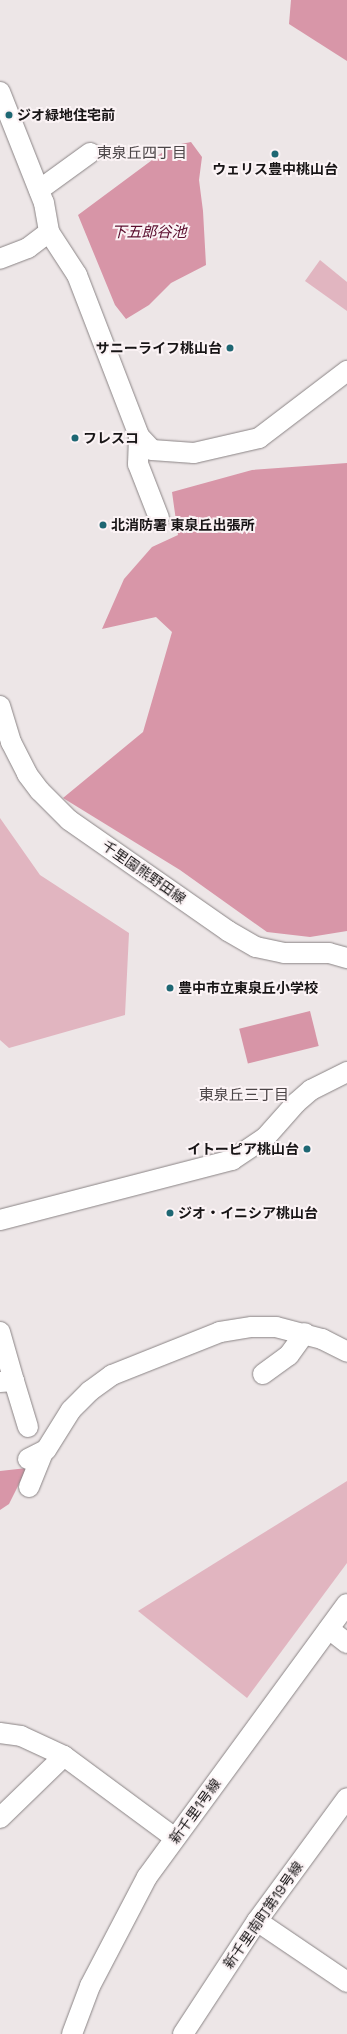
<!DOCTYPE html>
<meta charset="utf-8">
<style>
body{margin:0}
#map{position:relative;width:347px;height:2034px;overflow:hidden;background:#ede6e7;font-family:"Space Grotesk","Noto Sans JP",sans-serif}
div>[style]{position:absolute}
.green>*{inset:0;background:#e1b5c0}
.forest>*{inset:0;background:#d896a8}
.water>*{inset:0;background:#d795a7;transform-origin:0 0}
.roads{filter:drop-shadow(0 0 1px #8a8485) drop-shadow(0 0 1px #8a8485)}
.minor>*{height:20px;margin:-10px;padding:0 10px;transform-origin:10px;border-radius:10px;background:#fff}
.dots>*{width:11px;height:11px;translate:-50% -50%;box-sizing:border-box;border:2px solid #fbf3f5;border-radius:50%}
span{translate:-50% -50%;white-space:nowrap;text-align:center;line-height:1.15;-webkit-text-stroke:4px #fbf3f5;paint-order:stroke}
.poi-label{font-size:14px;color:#181516;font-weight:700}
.left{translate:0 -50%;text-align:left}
.right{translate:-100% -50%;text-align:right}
.street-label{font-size:14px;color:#181516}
.neighbourhood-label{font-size:15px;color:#4b4547}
.water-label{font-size:15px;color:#590b2c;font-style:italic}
</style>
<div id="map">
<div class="green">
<i style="clip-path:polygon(320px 260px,347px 282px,347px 311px,305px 281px)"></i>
<i style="clip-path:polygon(0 818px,40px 875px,129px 933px,125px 1015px,9px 1048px,0 1040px)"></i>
<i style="clip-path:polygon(347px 1481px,347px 1563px,247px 1698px,138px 1611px)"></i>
</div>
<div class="forest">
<i style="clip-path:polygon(291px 0,347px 0,347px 61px,289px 24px)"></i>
<i style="clip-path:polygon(347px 463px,347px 931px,310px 937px,267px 932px,180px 870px,63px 798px,143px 732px,172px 632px,156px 617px,102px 629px,124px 579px,152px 547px,178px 535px,172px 492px,252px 470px)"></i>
<i style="clip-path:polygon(27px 1468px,9px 1504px,0 1510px,0 1471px)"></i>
</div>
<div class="water">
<i style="clip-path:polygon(191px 142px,202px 157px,199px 180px,203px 211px,206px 265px,171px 283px,149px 305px,126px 319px,115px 305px,78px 215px,171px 146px)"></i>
<i style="left:310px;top:1011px;width:36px;height:73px;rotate:76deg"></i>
</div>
<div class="roads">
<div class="minor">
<i style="left:0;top:92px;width:119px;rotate:68.4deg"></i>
<i style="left:44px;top:203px;width:29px;rotate:80deg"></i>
<i style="left:49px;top:232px;width:26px;rotate:143deg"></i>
<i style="left:28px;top:248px;width:30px;rotate:159deg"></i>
<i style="left:39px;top:190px;width:63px;rotate:-36deg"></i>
<i style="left:49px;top:232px;width:51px;rotate:56.9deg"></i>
<i style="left:77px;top:275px;width:173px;rotate:68.9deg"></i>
<i style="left:139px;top:436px;width:19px;rotate:47deg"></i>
<i style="left:152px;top:450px;width:42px;rotate:4.1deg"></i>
<i style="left:194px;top:453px;width:67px;rotate:-13deg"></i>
<i style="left:259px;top:438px;width:111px;rotate:-37.3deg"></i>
<i style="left:139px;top:436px;width:28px;rotate:92deg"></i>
<i style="left:138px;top:464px;width:58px;rotate:68.7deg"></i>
<i style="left:0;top:706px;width:38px;rotate:73deg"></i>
<i style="left:11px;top:742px;width:36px;rotate:63deg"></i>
<i style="left:27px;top:774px;width:21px;rotate:53deg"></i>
<i style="left:40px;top:791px;width:41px;rotate:45deg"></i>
<i style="left:69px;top:820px;width:194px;rotate:34.9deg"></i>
<i style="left:228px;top:931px;width:32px;rotate:30deg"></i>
<i style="left:256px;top:947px;width:29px;rotate:12deg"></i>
<i style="left:284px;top:953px;width:45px"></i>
<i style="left:329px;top:953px;width:19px;rotate:16deg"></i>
<i style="left:0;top:1220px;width:240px;rotate:-14.5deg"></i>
<i style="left:232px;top:1160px;width:40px;rotate:-34deg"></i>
<i style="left:265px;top:1138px;width:47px;rotate:-48.5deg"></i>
<i style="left:296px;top:1103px;width:20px;rotate:-41deg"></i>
<i style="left:311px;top:1090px;width:40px;rotate:-26.6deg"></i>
<i style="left:0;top:1332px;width:51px;rotate:74.1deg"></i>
<i style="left:14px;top:1381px;width:14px;rotate:176deg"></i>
<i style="left:263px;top:1374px;width:32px;rotate:-36deg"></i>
<i style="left:289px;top:1355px;width:27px;rotate:-54deg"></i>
<i style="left:14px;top:1381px;width:48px;rotate:73.1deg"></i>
<i style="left:28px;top:1459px;width:20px;rotate:-27deg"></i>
<i style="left:46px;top:1450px;width:47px;rotate:-58deg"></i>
<i style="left:71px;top:1410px;width:27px;rotate:-45deg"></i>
<i style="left:90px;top:1391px;width:27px;rotate:-36deg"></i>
<i style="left:112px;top:1375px;width:116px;rotate:-21.7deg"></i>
<i style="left:220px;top:1332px;width:32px;rotate:-9deg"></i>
<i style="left:252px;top:1327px;width:24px"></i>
<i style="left:276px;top:1327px;width:48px;rotate:14.6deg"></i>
<i style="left:322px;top:1339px;width:28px;rotate:27deg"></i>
<i style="left:29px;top:1487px;width:37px;rotate:-68deg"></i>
<i style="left:329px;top:1629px;width:23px;rotate:38deg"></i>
<i style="left:0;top:1733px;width:21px;rotate:8deg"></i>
<i style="left:21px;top:1736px;width:47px;rotate:24.9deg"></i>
<i style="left:64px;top:1756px;width:138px;rotate:36.5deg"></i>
<i style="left:0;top:1818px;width:89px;rotate:-44.1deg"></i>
<i style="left:257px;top:1921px;width:109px;rotate:34.1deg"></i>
<i style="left:72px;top:2034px;width:51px;rotate:-69.4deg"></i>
<i style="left:90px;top:1986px;width:123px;rotate:-62.4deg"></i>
<i style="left:147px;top:1877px;width:338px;rotate:-53.8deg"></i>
<i style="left:183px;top:2034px;width:135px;rotate:-56.8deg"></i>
<i style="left:257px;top:1921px;width:152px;rotate:-53.8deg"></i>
</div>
</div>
<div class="dots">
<i style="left:9px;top:115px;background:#1e6773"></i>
<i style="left:275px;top:154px;background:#1e6773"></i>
<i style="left:230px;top:348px;background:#1e6773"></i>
<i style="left:75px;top:438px;background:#1e6773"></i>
<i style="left:103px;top:525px;background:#1e6773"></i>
<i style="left:170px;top:988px;background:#1e6773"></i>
<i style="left:307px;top:1149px;background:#1e6773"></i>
<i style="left:170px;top:1213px;background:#1e6773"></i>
</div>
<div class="poi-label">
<span class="left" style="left:17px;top:115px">ジオ緑地住宅前</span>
<span style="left:275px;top:169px">ウェリス豊中桃山台</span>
<span class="right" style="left:222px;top:348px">サニーライフ桃山台</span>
<span class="left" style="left:83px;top:438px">フレスコ</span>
<span class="left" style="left:111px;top:525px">北消防署 東泉丘出張所</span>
<span class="left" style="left:178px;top:988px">豊中市立東泉丘小学校</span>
<span class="right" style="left:299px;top:1149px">イトーピア桃山台</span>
<span class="left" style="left:178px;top:1213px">ジオ・イニシア桃山台</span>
</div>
<div class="street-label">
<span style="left:144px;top:872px;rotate:35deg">千里園熊野田線</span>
<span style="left:195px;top:1811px;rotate:-54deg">新千里1号線</span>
<span style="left:263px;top:1915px;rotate:-55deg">新千里南町第19号線</span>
</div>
<div class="neighbourhood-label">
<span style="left:142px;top:153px">東泉丘四丁目</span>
<span style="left:244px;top:1095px">東泉丘三丁目</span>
</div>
<div class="water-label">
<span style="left:149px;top:232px">下五郎谷池</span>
</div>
</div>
